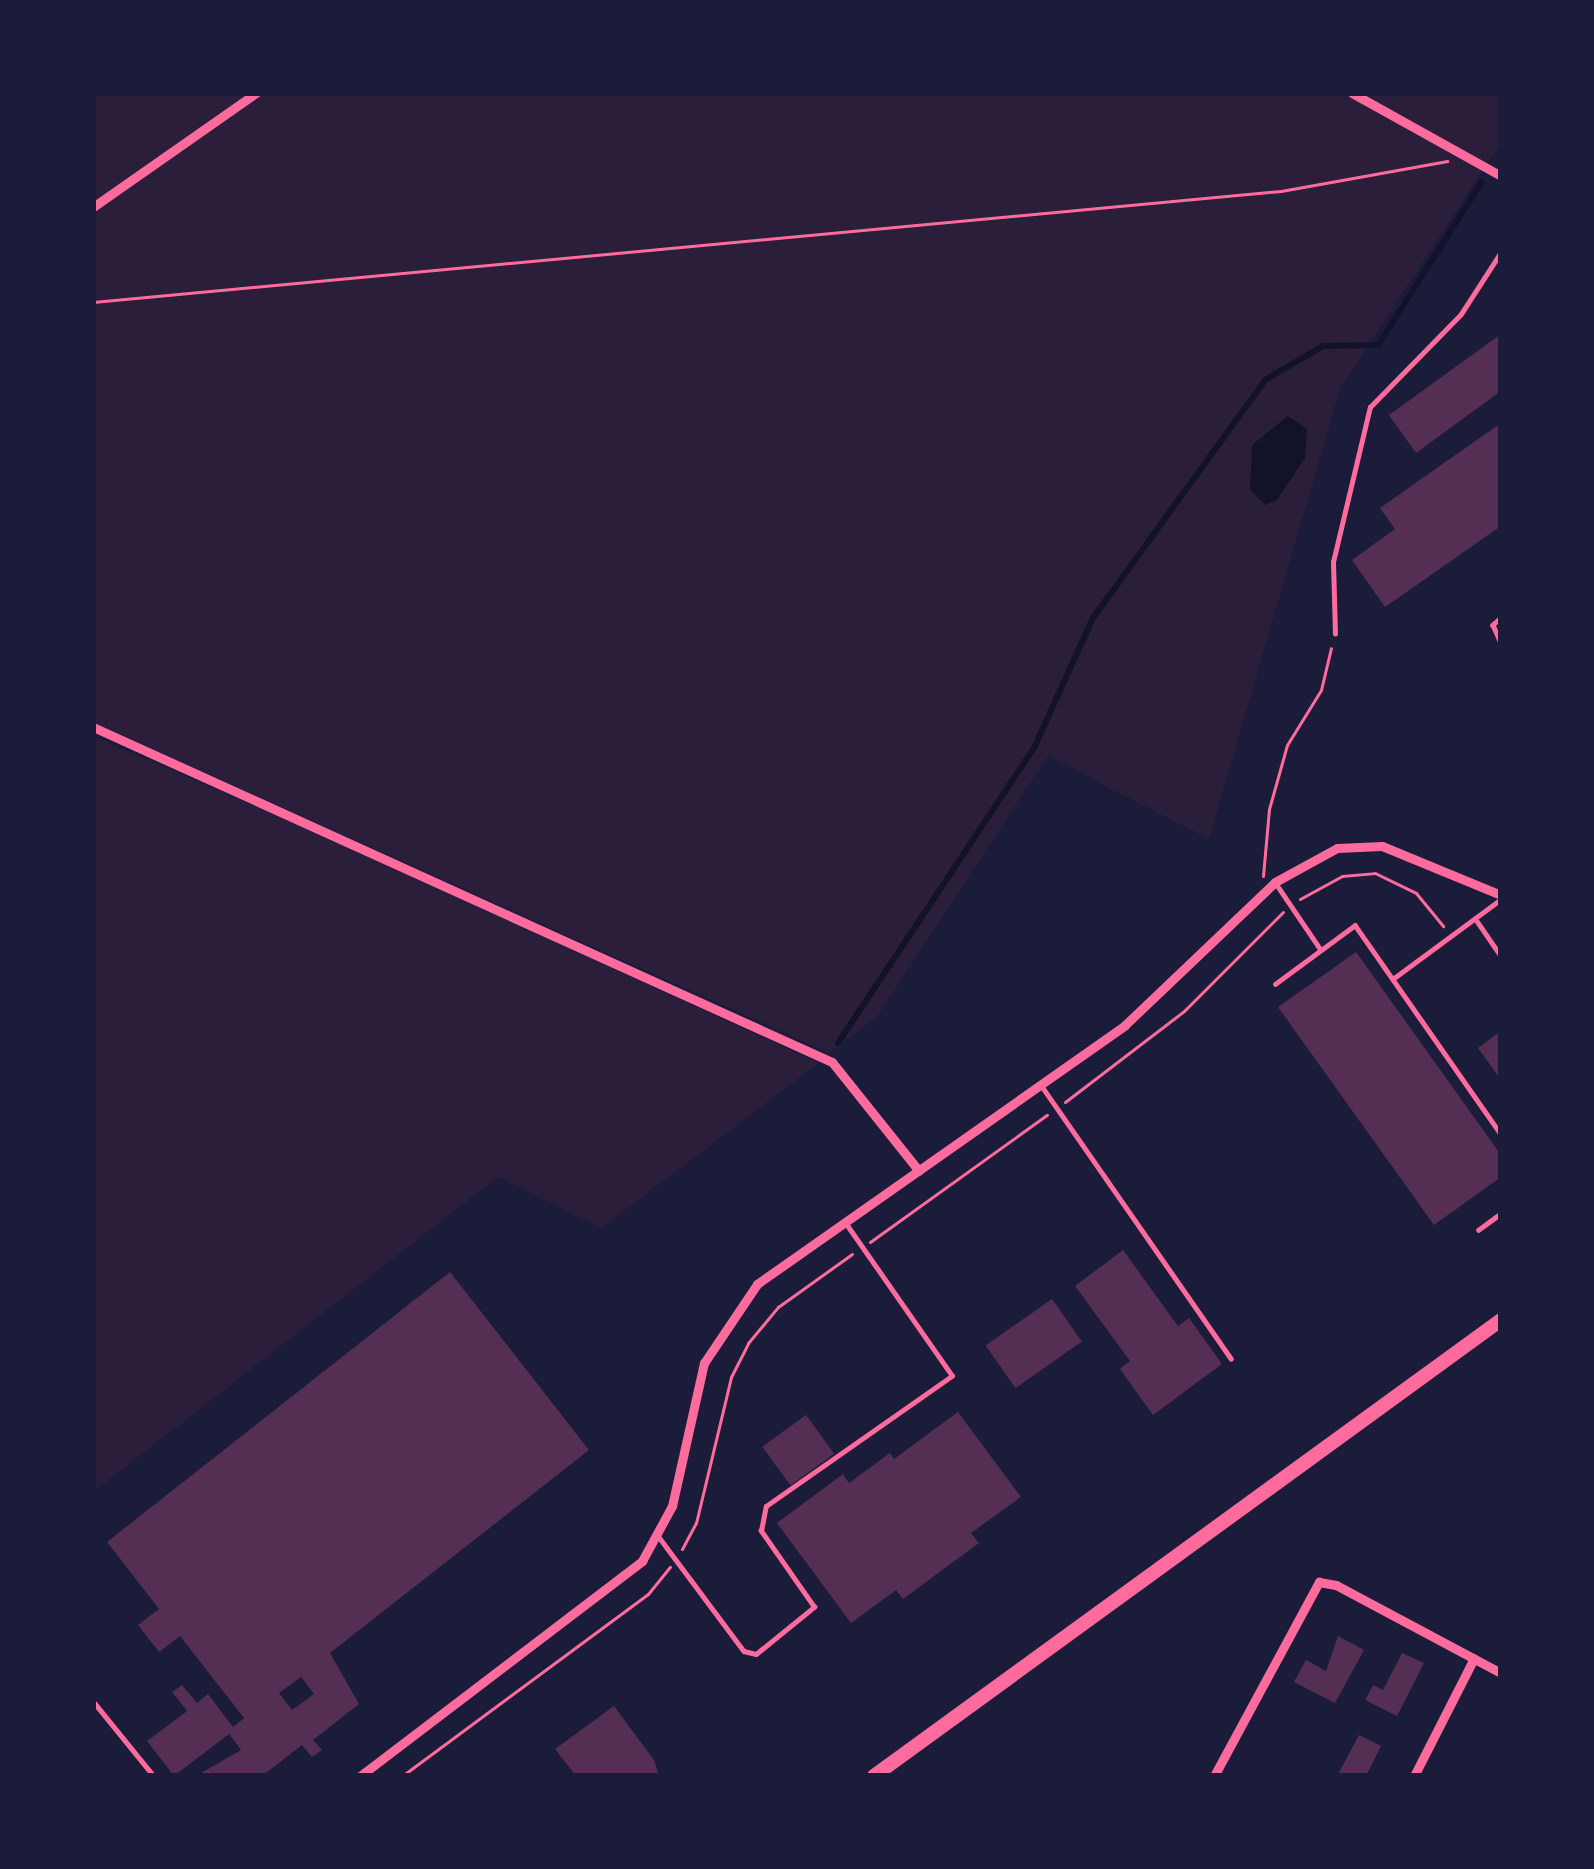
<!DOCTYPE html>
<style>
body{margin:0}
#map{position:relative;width:1594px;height:1869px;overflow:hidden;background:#1b1b3a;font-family:Rubik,sans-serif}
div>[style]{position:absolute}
.green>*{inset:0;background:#2a1e3b}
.water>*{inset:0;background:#12122b}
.stream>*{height:6px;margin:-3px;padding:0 3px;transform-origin:3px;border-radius:3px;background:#12122b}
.building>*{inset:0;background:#542f53;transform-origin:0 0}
.path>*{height:3px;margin:-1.5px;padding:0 1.5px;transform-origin:1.5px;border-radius:1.5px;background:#ff6b9d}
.service>*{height:4.5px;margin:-2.25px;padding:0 2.25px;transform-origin:2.25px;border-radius:2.25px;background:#ff6b9d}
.minor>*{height:9px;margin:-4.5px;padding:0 4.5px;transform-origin:4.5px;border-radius:4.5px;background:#ff6b9d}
.secondary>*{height:14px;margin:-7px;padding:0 7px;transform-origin:7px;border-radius:7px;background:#ff6b9d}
span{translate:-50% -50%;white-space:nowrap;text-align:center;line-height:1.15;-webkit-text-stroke:12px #1b1b3a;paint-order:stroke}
.frame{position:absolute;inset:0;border:96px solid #1b1b3a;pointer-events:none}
</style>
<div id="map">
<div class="green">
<i style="clip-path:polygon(93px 93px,1501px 93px,1501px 142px,1340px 389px,1209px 839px,1048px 756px,876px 1018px,829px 1053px,93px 722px)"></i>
<i style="clip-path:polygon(93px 736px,319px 834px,819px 1063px,601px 1228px,498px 1177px,93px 1492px)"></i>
</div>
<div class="water">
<i style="clip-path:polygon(1288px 416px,1307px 429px,1305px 458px,1277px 500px,1265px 505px,1250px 490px,1252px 445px)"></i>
</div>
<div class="stream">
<i style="left:838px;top:1043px;width:354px;rotate:-56.4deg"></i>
<i style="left:1034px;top:748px;width:143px;rotate:-65.6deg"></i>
<i style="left:1093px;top:618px;width:294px;rotate:-54.1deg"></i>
<i style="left:1265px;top:380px;width:67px;rotate:-30.4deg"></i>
<i style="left:1323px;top:346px;width:55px;rotate:-1deg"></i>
<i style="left:1378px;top:345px;width:193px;rotate:-57.5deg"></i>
</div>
<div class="building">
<i style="clip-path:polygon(1501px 334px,1501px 391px,1416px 453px,1389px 415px)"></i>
<i style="clip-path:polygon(1501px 423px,1501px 526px,1385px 607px,1352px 560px,1395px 529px,1380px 508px)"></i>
<i style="clip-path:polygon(1356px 952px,1501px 1155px,1501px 1177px,1434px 1225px,1278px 1007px)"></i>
<i style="clip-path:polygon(1501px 1031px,1501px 1080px,1478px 1048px)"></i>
<i style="clip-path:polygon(1123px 1250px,1178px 1326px,1189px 1318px,1222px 1364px,1153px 1415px,1120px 1369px,1130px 1361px,1075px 1286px)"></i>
<i style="clip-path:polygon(evenodd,450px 1272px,589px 1450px,330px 1653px,359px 1704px,313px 1740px,322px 1750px,312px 1757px,302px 1745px,262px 1776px,196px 1776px,241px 1750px,229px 1734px,174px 1776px,147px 1741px,187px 1711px,172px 1692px,182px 1685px,197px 1703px,208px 1694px,233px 1727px,244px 1718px,180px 1636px,159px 1652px,138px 1625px,159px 1609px,107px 1542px,450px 1272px,301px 1677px,314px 1694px,292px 1710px,279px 1693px,301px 1677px)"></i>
<i style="left:1052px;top:1299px;width:52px;height:81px;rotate:55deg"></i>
<i style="clip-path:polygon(958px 1412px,1021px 1497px,971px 1533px,979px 1543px,903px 1599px,896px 1590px,851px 1623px,777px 1523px,843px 1474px,849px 1483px,890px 1453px,894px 1459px)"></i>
<i style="left:806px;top:1415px;width:48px;height:54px;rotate:54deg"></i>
<i style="clip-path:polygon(1338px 1636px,1364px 1650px,1335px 1703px,1294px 1682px,1306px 1660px,1326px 1671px)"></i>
<i style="clip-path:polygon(1402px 1653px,1424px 1663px,1397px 1716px,1365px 1700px,1373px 1685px,1383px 1690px)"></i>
<i style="clip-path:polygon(614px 1706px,654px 1760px,659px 1776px,576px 1776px,555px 1749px)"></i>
<i style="clip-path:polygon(1359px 1735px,1381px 1746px,1366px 1776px,1337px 1776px)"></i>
</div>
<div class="path">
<i style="left:93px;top:302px;width:1193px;rotate:-5.34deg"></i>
<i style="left:1281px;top:191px;width:169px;rotate:-10.2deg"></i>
<i style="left:1263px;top:876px;width:67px;rotate:-84.9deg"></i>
<i style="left:1269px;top:809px;width:66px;rotate:-74.3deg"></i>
<i style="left:1287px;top:745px;width:65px;rotate:-58.3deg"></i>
<i style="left:1321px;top:690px;width:43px;rotate:-76.6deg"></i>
<i style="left:1300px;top:899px;width:48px;rotate:-28.7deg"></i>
<i style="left:1342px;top:876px;width:33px;rotate:-5deg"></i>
<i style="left:1375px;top:873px;width:46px;rotate:26deg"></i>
<i style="left:1416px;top:893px;width:43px;rotate:50.7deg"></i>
<i style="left:1065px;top:1102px;width:150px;rotate:-37.4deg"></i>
<i style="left:1184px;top:1011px;width:140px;rotate:-45deg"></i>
<i style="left:870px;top:1242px;width:218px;rotate:-35.7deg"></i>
<i style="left:682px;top:1549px;width:30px;rotate:-62deg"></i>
<i style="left:696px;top:1523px;width:150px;rotate:-76.5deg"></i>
<i style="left:731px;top:1377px;width:38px;rotate:-63deg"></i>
<i style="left:748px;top:1343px;width:47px;rotate:-50.2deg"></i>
<i style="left:778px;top:1307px;width:91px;rotate:-35.6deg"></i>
<i style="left:402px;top:1776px;width:306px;rotate:-36.5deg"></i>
<i style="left:648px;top:1594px;width:35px;rotate:-51deg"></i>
</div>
<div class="service">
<i style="left:1501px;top:618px;width:11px;rotate:139deg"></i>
<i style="left:1493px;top:625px;width:20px;rotate:66deg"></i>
<i style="left:1335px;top:634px;width:72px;rotate:-91.6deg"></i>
<i style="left:1333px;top:562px;width:159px;rotate:-76.6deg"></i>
<i style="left:1370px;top:407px;width:130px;rotate:-45.6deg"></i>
<i style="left:1461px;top:314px;width:74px;rotate:-57.2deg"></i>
<i style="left:1277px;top:885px;width:78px;rotate:55.9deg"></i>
<i style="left:1477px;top:921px;width:42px;rotate:55.6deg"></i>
<i style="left:1394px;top:978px;width:133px;rotate:-36.4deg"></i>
<i style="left:1275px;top:984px;width:99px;rotate:-36.4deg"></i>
<i style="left:1355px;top:925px;width:255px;rotate:55.1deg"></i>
<i style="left:1041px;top:1085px;width:333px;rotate:55.2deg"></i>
<i style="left:1478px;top:1230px;width:29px;rotate:-36deg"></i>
<i style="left:659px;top:1537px;width:142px;rotate:53.3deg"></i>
<i style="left:744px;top:1651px;width:12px;rotate:14deg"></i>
<i style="left:756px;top:1654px;width:75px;rotate:-39deg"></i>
<i style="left:814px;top:1607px;width:93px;rotate:-124.9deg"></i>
<i style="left:761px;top:1531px;width:25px;rotate:-79deg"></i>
<i style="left:766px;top:1506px;width:227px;rotate:-35deg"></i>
<i style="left:952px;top:1376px;width:185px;rotate:-124.9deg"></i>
<i style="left:93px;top:1701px;width:97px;rotate:50.9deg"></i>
</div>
<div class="minor">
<i style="left:1352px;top:93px;width:171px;rotate:29.1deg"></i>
<i style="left:93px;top:207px;width:199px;rotate:-35deg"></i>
<i style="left:93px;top:727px;width:811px;rotate:24.39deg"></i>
<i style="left:832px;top:1062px;width:139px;rotate:51.4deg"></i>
<i style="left:360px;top:1776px;width:355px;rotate:-37.3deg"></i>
<i style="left:642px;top:1561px;width:63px;rotate:-61.4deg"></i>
<i style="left:672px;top:1506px;width:147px;rotate:-77.4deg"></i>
<i style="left:704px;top:1363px;width:95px;rotate:-56.1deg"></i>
<i style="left:757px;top:1284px;width:450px;rotate:-35.1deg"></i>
<i style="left:1125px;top:1025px;width:207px;rotate:-43.6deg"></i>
<i style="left:1275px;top:882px;width:71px;rotate:-28.7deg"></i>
<i style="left:1337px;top:848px;width:45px;rotate:-2.5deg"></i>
<i style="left:1382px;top:846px;width:129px;rotate:22.4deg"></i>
<i style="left:1214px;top:1776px;width:221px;rotate:-61.6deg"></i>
<i style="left:1319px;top:1582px;width:17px;rotate:10deg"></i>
<i style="left:1336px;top:1585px;width:187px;rotate:28.1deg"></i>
<i style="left:1414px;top:1776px;width:132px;rotate:-63deg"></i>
</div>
<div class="secondary">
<i style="left:874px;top:1776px;width:775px;rotate:-36.03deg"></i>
</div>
<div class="frame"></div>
</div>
